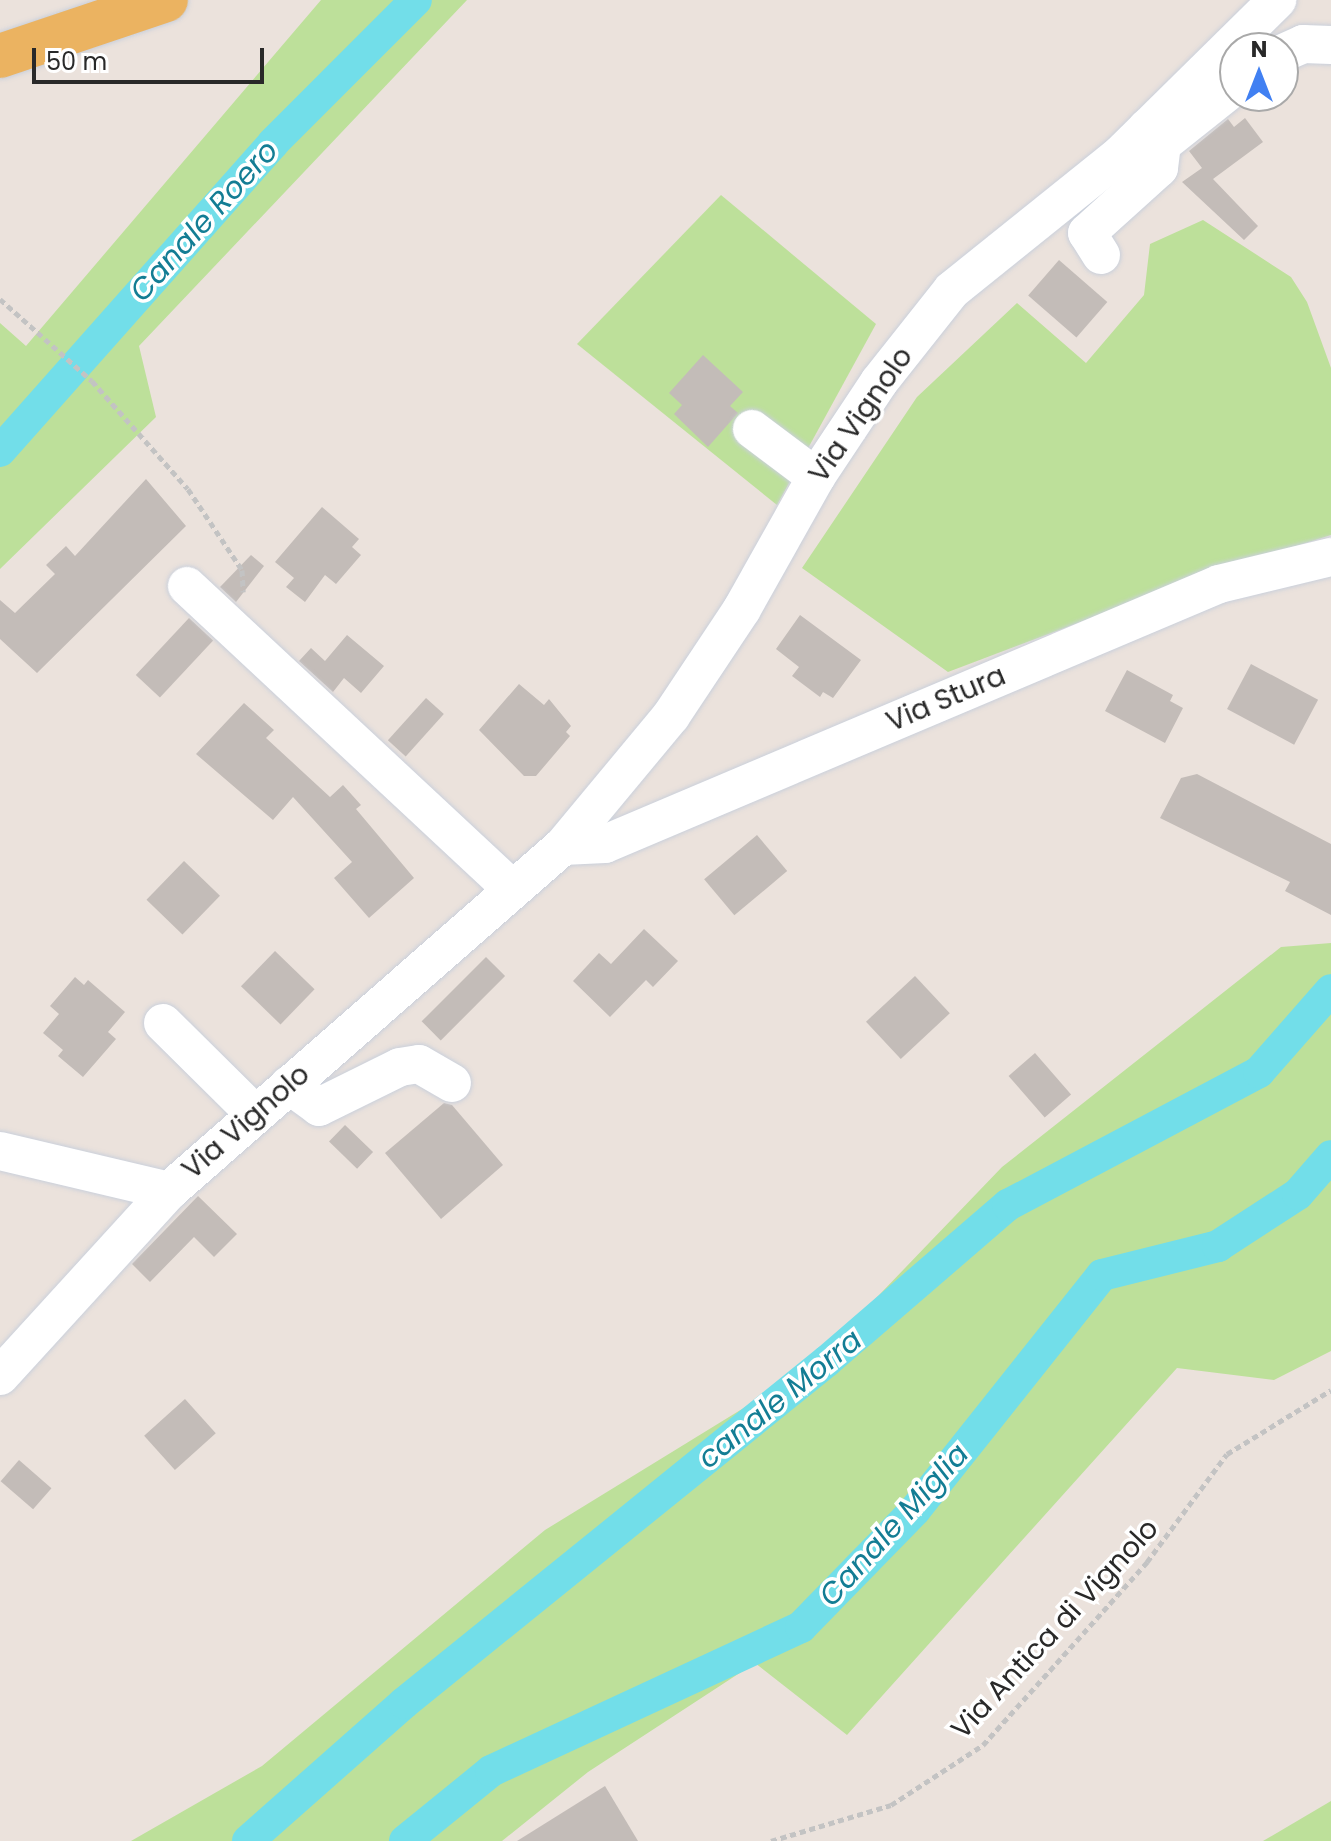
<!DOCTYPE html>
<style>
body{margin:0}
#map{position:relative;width:1331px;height:1841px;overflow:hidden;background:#ebe2dc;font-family:Poppins,sans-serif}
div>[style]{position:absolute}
.green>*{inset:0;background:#bde09a}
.canal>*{height:32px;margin:-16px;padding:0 16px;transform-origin:16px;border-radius:16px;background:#72dee9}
.building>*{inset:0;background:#c3bcb8;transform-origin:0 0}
.path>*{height:5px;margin-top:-2.5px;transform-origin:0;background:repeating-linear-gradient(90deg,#c3c3c3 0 6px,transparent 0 10px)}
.roads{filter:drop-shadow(0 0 2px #cad0db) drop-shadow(0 0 2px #cad0db)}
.minor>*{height:38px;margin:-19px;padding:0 19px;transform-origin:19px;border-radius:19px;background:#fff}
.major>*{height:44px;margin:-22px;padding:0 22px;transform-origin:22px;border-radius:22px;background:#ebb361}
span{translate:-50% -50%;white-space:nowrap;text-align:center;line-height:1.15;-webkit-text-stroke:7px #fff;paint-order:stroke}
.street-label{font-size:28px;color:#292929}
.water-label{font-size:30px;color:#137d94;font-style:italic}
.north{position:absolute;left:1219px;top:32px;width:80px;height:80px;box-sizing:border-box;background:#fff;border:2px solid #a9a9a9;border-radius:50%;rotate:0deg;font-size:22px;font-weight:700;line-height:32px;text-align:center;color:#292929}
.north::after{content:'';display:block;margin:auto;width:28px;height:36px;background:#4180f2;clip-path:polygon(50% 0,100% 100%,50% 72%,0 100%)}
.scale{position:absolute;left:32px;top:48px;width:232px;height:36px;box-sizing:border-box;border:4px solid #292929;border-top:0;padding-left:10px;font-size:24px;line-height:28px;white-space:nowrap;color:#292929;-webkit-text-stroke:6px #fff;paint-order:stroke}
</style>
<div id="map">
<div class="green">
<i style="clip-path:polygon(321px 0,467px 0,139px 346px,156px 417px,0 569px,0 323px,26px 346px)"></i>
<i style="clip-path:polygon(721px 195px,876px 324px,777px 505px,577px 344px)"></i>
<i style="clip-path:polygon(1203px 220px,1291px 277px,1307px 302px,1331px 368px,1331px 535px,1210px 573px,948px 672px,802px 568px,917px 397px,1017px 303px,1086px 363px,1144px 295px,1150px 244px)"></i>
<i style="clip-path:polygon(1331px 943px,1331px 1351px,1274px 1380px,1177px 1368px,847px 1735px,755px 1663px,588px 1772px,502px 1841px,131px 1841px,262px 1766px,545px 1530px,809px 1368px,1002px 1167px,1281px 947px)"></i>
<i style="clip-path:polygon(1331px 1801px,1331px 1841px,1263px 1841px)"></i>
</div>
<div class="canal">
<i style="left:0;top:451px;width:412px;rotate:-48.4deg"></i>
<i style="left:273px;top:143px;width:202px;rotate:-45deg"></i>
<i style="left:248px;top:1841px;width:208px;rotate:-41.5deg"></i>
<i style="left:404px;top:1703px;width:544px;rotate:-38.96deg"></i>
<i style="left:827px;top:1361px;width:239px;rotate:-40.8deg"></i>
<i style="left:1008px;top:1205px;width:284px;rotate:-27.9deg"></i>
<i style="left:1259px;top:1072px;width:109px;rotate:-48.7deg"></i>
<i style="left:405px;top:1841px;width:111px;rotate:-39.1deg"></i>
<i style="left:491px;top:1771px;width:342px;rotate:-24.9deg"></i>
<i style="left:801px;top:1627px;width:163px;rotate:-45.7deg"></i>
<i style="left:915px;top:1510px;width:300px;rotate:-51.5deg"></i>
<i style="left:1102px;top:1275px;width:120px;rotate:-14deg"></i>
<i style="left:1218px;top:1246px;width:95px;rotate:-33deg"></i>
<i style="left:1298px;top:1194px;width:50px;rotate:-49deg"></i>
</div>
<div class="building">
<i style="clip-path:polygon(1245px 118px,1263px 142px,1213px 179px,1258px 226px,1244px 240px,1182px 182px,1202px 168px,1189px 151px,1228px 119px,1234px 127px)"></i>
<i style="left:1059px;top:260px;width:64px;height:47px;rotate:41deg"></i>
<i style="clip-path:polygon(703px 355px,743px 392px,730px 406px,738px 413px,708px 447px,674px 414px,682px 405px,669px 393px)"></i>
<i style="clip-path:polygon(146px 479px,186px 526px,37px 673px,0 639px,0 600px,15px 613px,55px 574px,46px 565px,66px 546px,75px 556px)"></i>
<i style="clip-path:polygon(322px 507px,359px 539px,352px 547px,361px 555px,336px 584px,325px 575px,305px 602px,286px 587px,294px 578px,275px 562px)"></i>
<i style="clip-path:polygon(251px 555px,264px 566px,236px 602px,220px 587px)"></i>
<i style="clip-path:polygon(800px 615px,861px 660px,833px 698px,823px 692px,820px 697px,792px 676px,799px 667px,776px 649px)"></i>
<i style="left:189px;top:618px;width:33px;height:78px;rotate:43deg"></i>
<i style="clip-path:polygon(347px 635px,384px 666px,361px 693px,344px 678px,333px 692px,299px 661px,311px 648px,325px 661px)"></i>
<i style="left:1251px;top:664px;width:76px;height:51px;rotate:28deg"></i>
<i style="clip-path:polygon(1127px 670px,1173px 695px,1170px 701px,1183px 708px,1165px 743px,1105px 711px)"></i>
<i style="clip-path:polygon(519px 684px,544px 705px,549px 699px,571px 726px,566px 732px,570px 736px,536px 776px,524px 776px,479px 730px)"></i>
<i style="left:426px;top:698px;width:24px;height:57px;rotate:42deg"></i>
<i style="clip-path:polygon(244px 703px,274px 730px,266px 738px,330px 797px,343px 785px,361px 805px,356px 809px,414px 878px,369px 918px,334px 878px,352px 862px,293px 797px,273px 820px,196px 754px)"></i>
<i style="clip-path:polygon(1197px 774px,1331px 844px,1331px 915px,1285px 891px,1290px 882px,1160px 818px,1181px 778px)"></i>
<i style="left:757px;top:835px;width:47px;height:69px;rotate:50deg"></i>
<i style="left:184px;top:861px;width:50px;height:54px;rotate:44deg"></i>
<i style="clip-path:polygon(644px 929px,678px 961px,653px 987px,646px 980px,610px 1017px,573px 981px,599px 953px,611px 964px)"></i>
<i style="left:275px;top:951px;width:55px;height:49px;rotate:44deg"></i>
<i style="left:486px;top:957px;width:27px;height:91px;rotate:45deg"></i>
<i style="left:915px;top:976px;width:51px;height:67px;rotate:47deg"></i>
<i style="clip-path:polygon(75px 977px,84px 985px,88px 980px,125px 1012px,108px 1032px,116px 1039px,83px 1077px,58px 1056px,63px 1050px,43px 1033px,59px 1014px,50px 1006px)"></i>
<i style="left:1035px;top:1053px;width:55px;height:35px;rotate:49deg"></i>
<i style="clip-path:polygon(444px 1103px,452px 1105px,503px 1165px,441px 1219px,385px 1153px)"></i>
<i style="left:345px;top:1125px;width:39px;height:23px;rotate:44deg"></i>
<i style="clip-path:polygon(198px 1196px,237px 1234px,214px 1257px,194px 1237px,150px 1282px,132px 1264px)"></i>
<i style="left:185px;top:1399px;width:46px;height:55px;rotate:48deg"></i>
<i style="left:19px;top:1460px;width:43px;height:28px;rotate:41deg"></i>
<i style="clip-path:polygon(605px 1786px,638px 1841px,517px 1841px)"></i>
</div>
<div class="path">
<i style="left:0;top:299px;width:123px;rotate:41.7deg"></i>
<i style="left:92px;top:381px;width:144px;rotate:48.4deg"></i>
<i style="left:188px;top:489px;width:97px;rotate:56.3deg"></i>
<i style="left:242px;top:570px;width:22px;rotate:87deg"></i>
<i style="left:771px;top:1841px;width:125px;rotate:-16.7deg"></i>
<i style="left:891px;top:1805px;width:110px;rotate:-33.1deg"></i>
<i style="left:983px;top:1745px;width:246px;rotate:-48.1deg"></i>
<i style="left:1147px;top:1562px;width:134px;rotate:-53.5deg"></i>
<i style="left:1227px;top:1454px;width:122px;rotate:-31.6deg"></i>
</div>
<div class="roads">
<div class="minor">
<i style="left:1283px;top:53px;width:22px;rotate:-24deg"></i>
<i style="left:1303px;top:44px;width:28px;rotate:2deg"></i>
<i style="left:1162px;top:144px;width:93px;rotate:-38.5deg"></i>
<i style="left:1101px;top:255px;width:26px;rotate:-122deg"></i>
<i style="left:1087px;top:233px;width:97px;rotate:-42.1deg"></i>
<i style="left:1159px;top:168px;width:24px;rotate:-83deg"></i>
<i style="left:1162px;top:144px;width:22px;rotate:-133deg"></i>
<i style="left:752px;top:429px;width:80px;rotate:36.9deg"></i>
<i style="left:187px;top:586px;width:444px;rotate:43deg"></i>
<i style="left:563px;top:846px;width:42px;rotate:-2.7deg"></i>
<i style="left:605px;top:844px;width:667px;rotate:-22.95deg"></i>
<i style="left:1219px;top:584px;width:115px;rotate:-13.6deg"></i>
<i style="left:163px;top:1023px;width:129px;rotate:44.7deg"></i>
<i style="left:289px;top:1085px;width:37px;rotate:36deg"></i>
<i style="left:319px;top:1107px;width:90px;rotate:-26.3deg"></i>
<i style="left:400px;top:1067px;width:19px;rotate:-9deg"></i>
<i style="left:419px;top:1064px;width:38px;rotate:30deg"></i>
<i style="left:0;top:1151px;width:174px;rotate:13.3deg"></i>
<i style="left:0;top:1376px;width:251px;rotate:-47.6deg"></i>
<i style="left:169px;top:1191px;width:524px;rotate:-41.21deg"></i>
<i style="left:563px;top:846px;width:169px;rotate:-50.3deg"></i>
<i style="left:671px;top:716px;width:128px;rotate:-56.4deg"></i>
<i style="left:742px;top:609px;width:151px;rotate:-60.7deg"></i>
<i style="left:816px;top:477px;width:114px;rotate:-56.4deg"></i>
<i style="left:879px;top:382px;width:117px;rotate:-51.6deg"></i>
<i style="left:952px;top:290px;width:216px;rotate:-38.8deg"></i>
<i style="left:1120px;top:155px;width:221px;rotate:-44.6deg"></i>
</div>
<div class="major">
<i style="left:0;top:56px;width:175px;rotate:-18.6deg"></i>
</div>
</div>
<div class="street-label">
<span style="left:861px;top:415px;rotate:-55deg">Via Vignolo</span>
<span style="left:946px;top:699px;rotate:-23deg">Via Stura</span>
<span style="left:246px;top:1122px;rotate:-41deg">Via Vignolo</span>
<span style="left:1055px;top:1629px;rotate:-47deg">Via Antica di Vignolo</span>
</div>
<div class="water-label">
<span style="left:204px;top:221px;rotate:-48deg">Canale Roero</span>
<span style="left:780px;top:1399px;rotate:-39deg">canale Morra</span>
<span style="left:894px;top:1525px;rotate:-48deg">Canale Miglia</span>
</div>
<div class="north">N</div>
<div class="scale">50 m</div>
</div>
